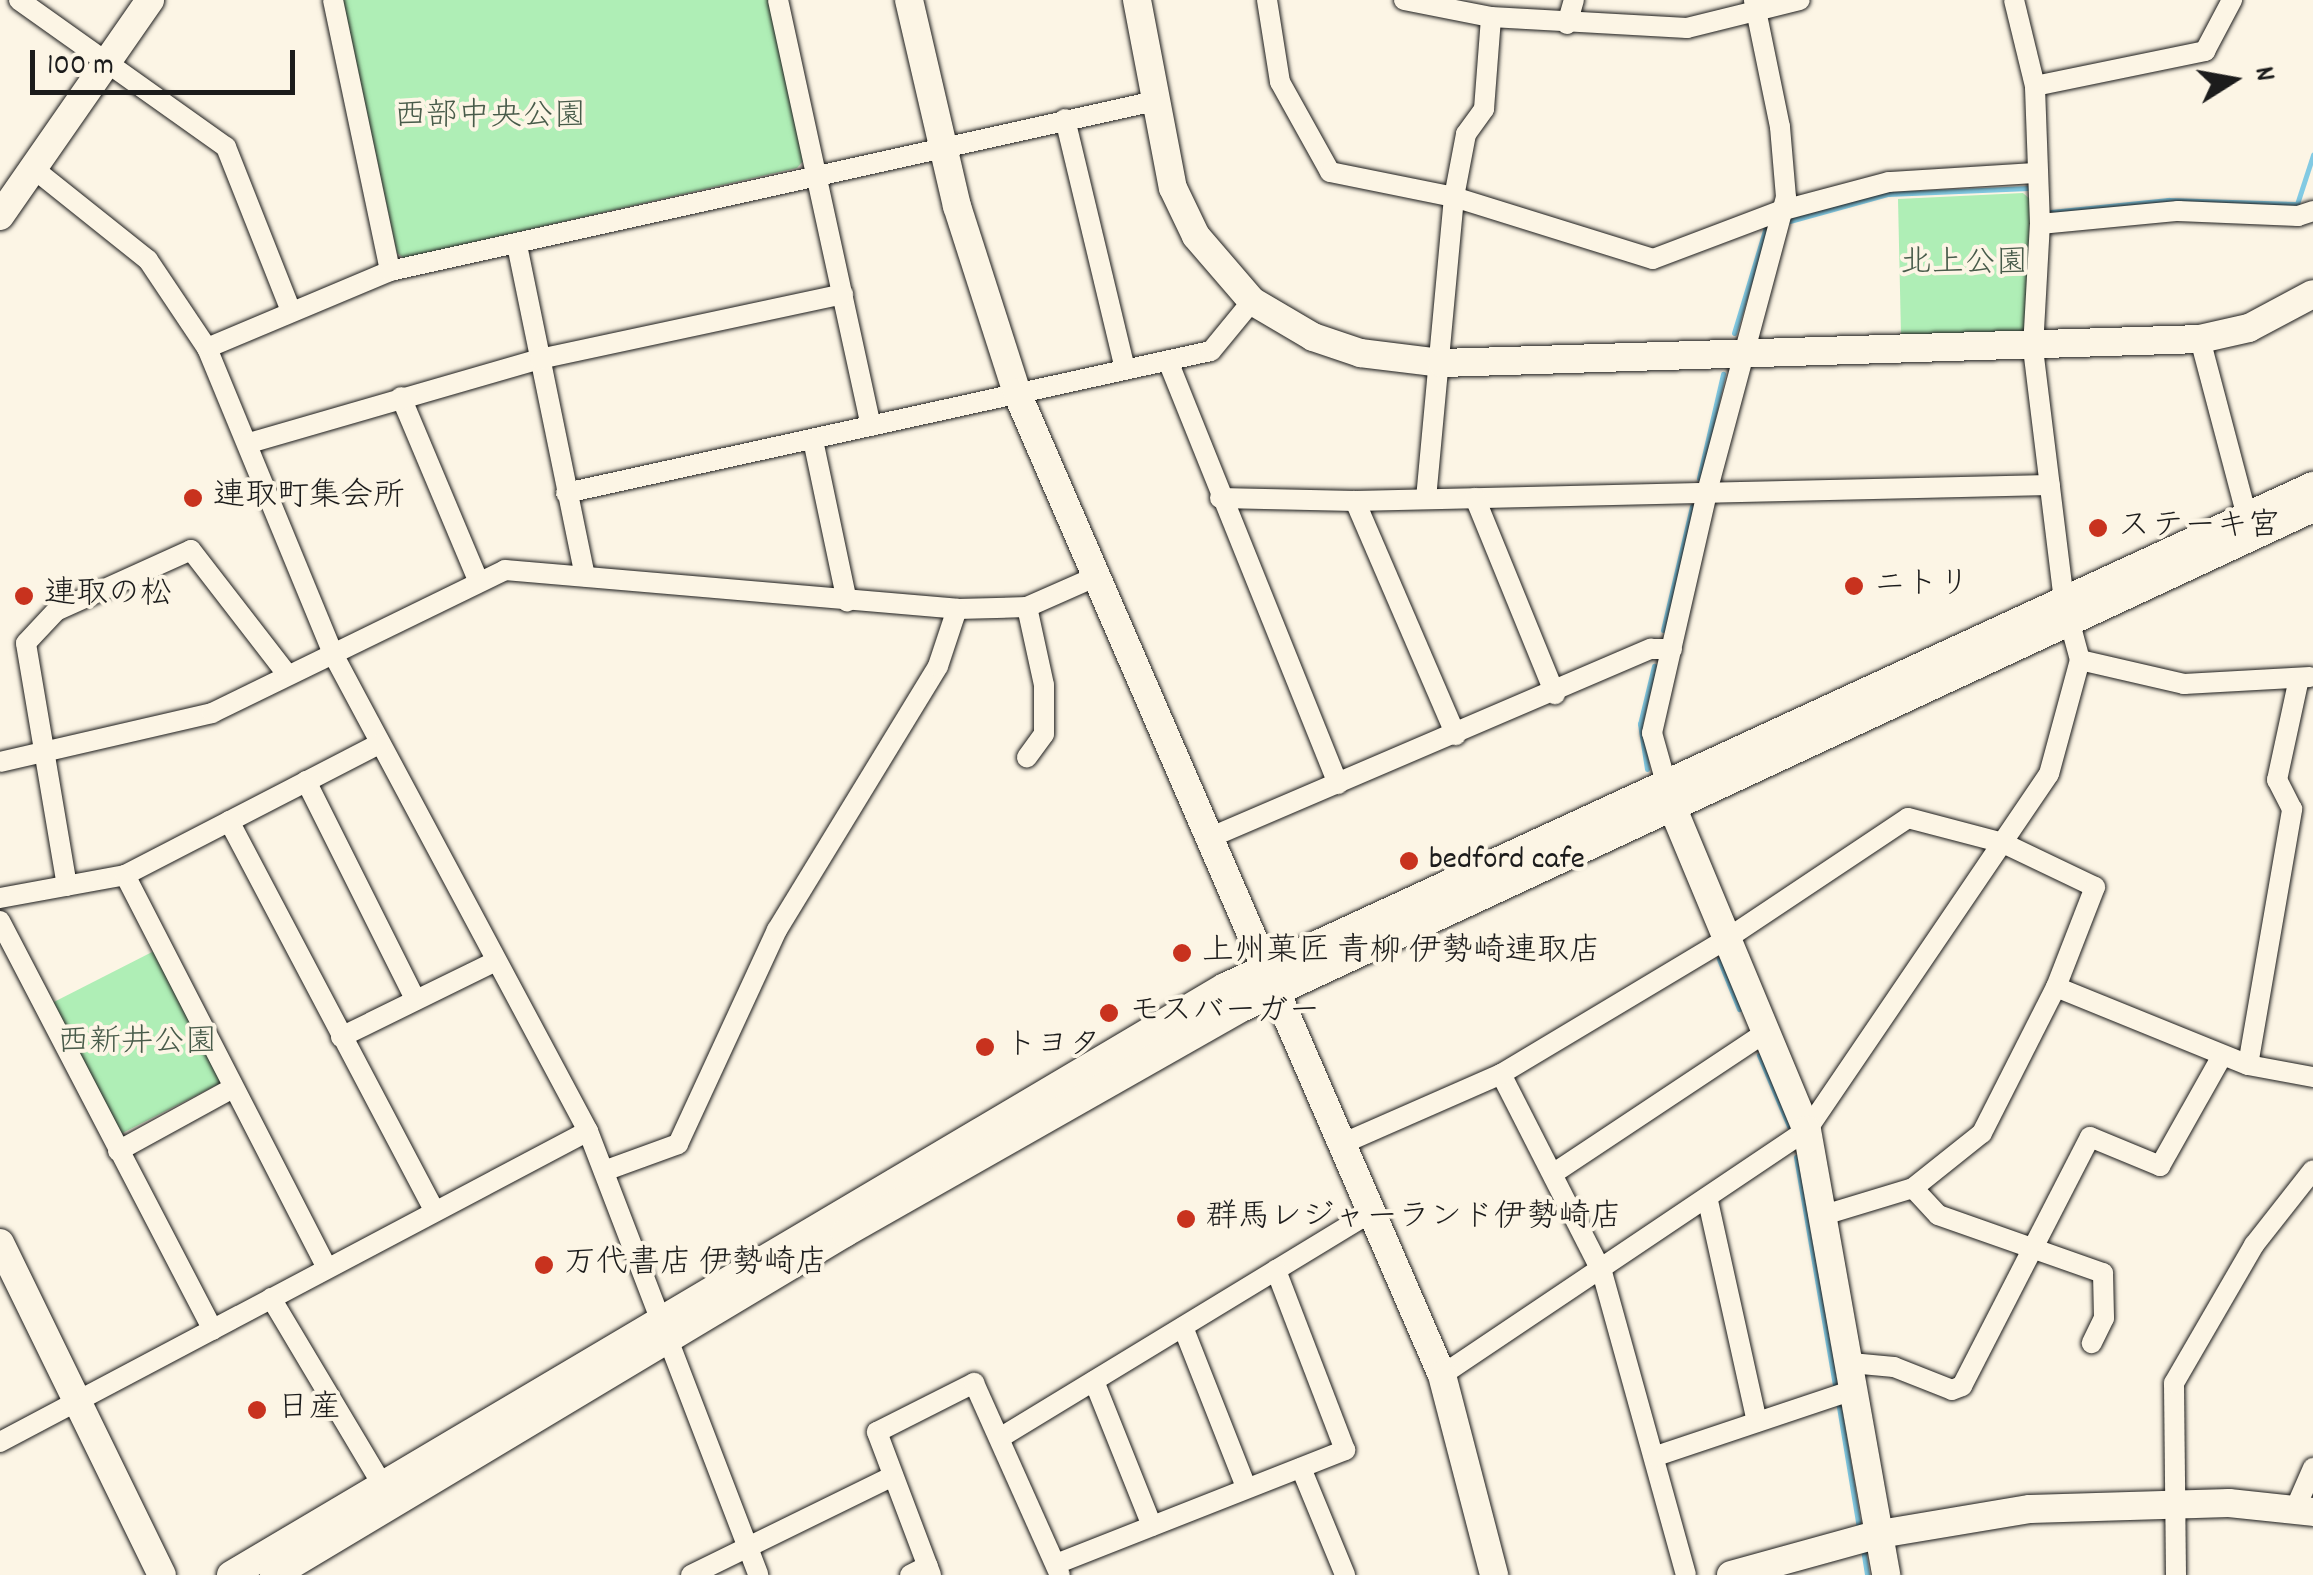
<!DOCTYPE html>
<meta charset="utf-8">
<style>
body{margin:0}
#map{position:relative;width:2313px;height:1575px;overflow:hidden;background:#fcf5e5;font-family:Dekko,"Klee One",sans-serif}
div>[style]{position:absolute}
.green>*{inset:0;background:#afeeb6;transform-origin:0 0}
.stream>*{height:5px;margin:-2.5px;padding:0 2.5px;transform-origin:2.5px;border-radius:2.5px;background:#82cae3}
.roads{filter:drop-shadow(0 0 2px #1c1c1c) drop-shadow(0 0 2px #1c1c1c)}
.street>*{height:20px;margin:-10px;padding:0 10px;transform-origin:10px;border-radius:10px;background:#fcf5e5}
.secondary>*{height:28px;margin:-14px;padding:0 14px;transform-origin:14px;border-radius:14px;background:#fcf5e5}
.dots>*{width:28px;height:28px;translate:-50% -50%;box-sizing:border-box;border:5px solid #fcf5e5;border-radius:50%}
span{translate:-50% -50%;white-space:nowrap;text-align:center;line-height:1.15;-webkit-text-stroke:8px #fcf5e5;paint-order:stroke}
.park-label{font-size:32px;color:#485b4a}
.poi-label{font-size:32px;color:#1c1c1c}
.left{translate:0 -50%;text-align:left}
.north{position:absolute;left:2183px;top:30px;width:100px;height:100px;-webkit-text-stroke:8px #fcf5e5;paint-order:stroke;rotate:79deg;font-size:28px;font-weight:700;line-height:40px;text-align:center;color:#1c1c1c}
.north::after{content:'';display:block;margin:auto;width:35px;height:45px;background:#1c1c1c;clip-path:polygon(50% 0,100% 100%,50% 72%,0 100%)}
.scale{position:absolute;left:30px;top:50px;width:265px;height:45px;box-sizing:border-box;border:5px solid #1c1c1c;border-top:0;padding-left:12px;font-size:30px;line-height:35px;white-space:nowrap;color:#1c1c1c;-webkit-text-stroke:8px #fcf5e5;paint-order:stroke}
</style>
<div id="map">
<div class="green">
<i style="clip-path:polygon(343px 0,770px 0,804px 160px,797px 168px,404px 258px,397px 253px)"></i>
<i style="clip-path:polygon(2023px 193px,2031px 200px,2024px 331px,1901px 335px,1898px 199px)"></i>
<i style="left:154px;top:951px;width:148px;height:114px;rotate:63deg"></i>
</div>
<div class="stream">
<i style="left:2051px;top:212px;width:118px;rotate:-5.9deg"></i>
<i style="left:2168px;top:200px;width:129px;rotate:1.8deg"></i>
<i style="left:2297px;top:204px;width:52px;rotate:-71.9deg"></i>
<i style="left:1786px;top:222px;width:106px;rotate:-15.4deg"></i>
<i style="left:1888px;top:194px;width:141px;rotate:-2.4deg"></i>
<i style="left:1734px;top:333px;width:111px;rotate:-73.2deg"></i>
<i style="left:1699px;top:478px;width:107px;rotate:-77deg"></i>
<i style="left:1663px;top:630px;width:127px;rotate:-76.8deg"></i>
<i style="left:1647px;top:769px;width:46px;rotate:-98.8deg"></i>
<i style="left:1640px;top:724px;width:60px;rotate:-76.4deg"></i>
<i style="left:1719px;top:959px;width:54px;rotate:68.2deg"></i>
<i style="left:1759px;top:1055px;width:77px;rotate:67.1deg"></i>
<i style="left:1796px;top:1157px;width:236px;rotate:80.3deg"></i>
<i style="left:1838px;top:1401px;width:129px;rotate:80.6deg"></i>
<i style="left:1863px;top:1549px;width:26px;rotate:81deg"></i>
</div>
<div class="roads">
<div class="street">
<i style="left:19px;top:0;width:254px;rotate:35.4deg"></i>
<i style="left:226px;top:147px;width:176px;rotate:68.4deg"></i>
<i style="left:333px;top:0;width:277px;rotate:78.1deg"></i>
<i style="left:778px;top:0;width:436px;rotate:77.7deg"></i>
<i style="left:1267px;top:0;width:83px;rotate:81deg"></i>
<i style="left:1280px;top:82px;width:103px;rotate:60.9deg"></i>
<i style="left:1330px;top:172px;width:126px;rotate:11.4deg"></i>
<i style="left:1454px;top:197px;width:208px;rotate:17.3deg"></i>
<i style="left:1653px;top:259px;width:136px;rotate:-20.7deg"></i>
<i style="left:1780px;top:211px;width:113px;rotate:-14.9deg"></i>
<i style="left:1889px;top:182px;width:148px;rotate:-3.5deg"></i>
<i style="left:1404px;top:0;width:89px;rotate:11.1deg"></i>
<i style="left:1491px;top:17px;width:196px;rotate:3.2deg"></i>
<i style="left:1687px;top:28px;width:116px;rotate:-13.9deg"></i>
<i style="left:2014px;top:0;width:89px;rotate:76.3deg"></i>
<i style="left:1567px;top:24px;width:25px;rotate:-74deg"></i>
<i style="left:1065px;top:119px;width:256px;rotate:76.5deg"></i>
<i style="left:34px;top:169px;width:146px;rotate:38.6deg"></i>
<i style="left:148px;top:260px;width:106px;rotate:56.2deg"></i>
<i style="left:207px;top:348px;width:331px;rotate:67.6deg"></i>
<i style="left:333px;top:654px;width:541px;rotate:61.87deg"></i>
<i style="left:588px;top:1131px;width:475px;rotate:69deg"></i>
<i style="left:2040px;top:224px;width:139px;rotate:-5.4deg"></i>
<i style="left:2178px;top:211px;width:120px;rotate:2.4deg"></i>
<i style="left:2298px;top:216px;width:16px;rotate:-18deg"></i>
<i style="left:517px;top:245px;width:338px;rotate:78.4deg"></i>
<i style="left:2200px;top:339px;width:184px;rotate:75.2deg"></i>
<i style="left:207px;top:348px;width:199px;rotate:-22.8deg"></i>
<i style="left:390px;top:271px;width:784px;rotate:-12.53deg"></i>
<i style="left:1168px;top:361px;width:456px;rotate:68.1deg"></i>
<i style="left:401px;top:397px;width:199px;rotate:67.2deg"></i>
<i style="left:813px;top:440px;width:165px;rotate:78.1deg"></i>
<i style="left:249px;top:443px;width:303px;rotate:-16.1deg"></i>
<i style="left:540px;top:359px;width:310px;rotate:-12.1deg"></i>
<i style="left:566px;top:493px;width:660px;rotate:-12.42deg"></i>
<i style="left:1211px;top:351px;width:65px;rotate:-50.6deg"></i>
<i style="left:1220px;top:498px;width:135px;rotate:1.3deg"></i>
<i style="left:1355px;top:501px;width:695px;rotate:-1.32deg"></i>
<i style="left:1475px;top:498px;width:212px;rotate:67.8deg"></i>
<i style="left:1426px;top:499px;width:303px;rotate:-84.7deg"></i>
<i style="left:1454px;top:197px;width:64px;rotate:-79.2deg"></i>
<i style="left:1466px;top:134px;width:31px;rotate:-54deg"></i>
<i style="left:1484px;top:109px;width:92px;rotate:-85.6deg"></i>
<i style="left:1355px;top:501px;width:255px;rotate:66.7deg"></i>
<i style="left:1027px;top:607px;width:80px;rotate:77.7deg"></i>
<i style="left:1044px;top:685px;width:49px;rotate:90deg"></i>
<i style="left:1044px;top:734px;width:29px;rotate:126deg"></i>
<i style="left:2080px;top:660px;width:107px;rotate:13deg"></i>
<i style="left:2184px;top:684px;width:126px;rotate:-3.2deg"></i>
<i style="left:0;top:762px;width:218px;rotate:-13deg"></i>
<i style="left:212px;top:713px;width:326px;rotate:-26deg"></i>
<i style="left:505px;top:570px;width:454px;rotate:4.9deg"></i>
<i style="left:957px;top:609px;width:70px;rotate:-1.6deg"></i>
<i style="left:1027px;top:607px;width:74px;rotate:-23.8deg"></i>
<i style="left:306px;top:781px;width:244px;rotate:63.4deg"></i>
<i style="left:1666px;top:783px;width:52px;rotate:-105.6deg"></i>
<i style="left:1652px;top:733px;width:247px;rotate:-77.1deg"></i>
<i style="left:1707px;top:492px;width:305px;rotate:-75deg"></i>
<i style="left:1786px;top:197px;width:70px;rotate:-94.9deg"></i>
<i style="left:1780px;top:127px;width:130px;rotate:-101.6deg"></i>
<i style="left:229px;top:821px;width:440px;rotate:62.2deg"></i>
<i style="left:1209px;top:838px;width:481px;rotate:-23.2deg"></i>
<i style="left:1651px;top:649px;width:21px"></i>
<i style="left:125px;top:875px;width:442px;rotate:62.8deg"></i>
<i style="left:67px;top:886px;width:246px;rotate:-99.6deg"></i>
<i style="left:26px;top:643px;width:44px;rotate:-46.8deg"></i>
<i style="left:56px;top:611px;width:148px;rotate:-24.3deg"></i>
<i style="left:191px;top:550px;width:157px;rotate:52.3deg"></i>
<i style="left:0;top:898px;width:127px;rotate:-10.4deg"></i>
<i style="left:125px;top:875px;width:286px;rotate:-27.3deg"></i>
<i style="left:0;top:921px;width:461px;rotate:62.5deg"></i>
<i style="left:2056px;top:987px;width:207px;rotate:22.1deg"></i>
<i style="left:2248px;top:1065px;width:66px;rotate:10.5deg"></i>
<i style="left:341px;top:1037px;width:173px;rotate:-26.1deg"></i>
<i style="left:2248px;top:1065px;width:260px;rotate:-80.2deg"></i>
<i style="left:2292px;top:809px;width:33px;rotate:-117deg"></i>
<i style="left:2277px;top:780px;width:104px;rotate:-77.8deg"></i>
<i style="left:1501px;top:1074px;width:222px;rotate:63deg"></i>
<i style="left:1602px;top:1272px;width:314px;rotate:74.5deg"></i>
<i style="left:1344px;top:1143px;width:171px;rotate:-23.7deg"></i>
<i style="left:1501px;top:1074px;width:265px;rotate:-30.9deg"></i>
<i style="left:1728px;top:938px;width:216px;rotate:-33.7deg"></i>
<i style="left:1908px;top:818px;width:98px;rotate:14.7deg"></i>
<i style="left:2003px;top:843px;width:102px;rotate:25.6deg"></i>
<i style="left:2095px;top:887px;width:107px;rotate:111.3deg"></i>
<i style="left:2056px;top:987px;width:164px;rotate:116.9deg"></i>
<i style="left:1982px;top:1133px;width:88px;rotate:141.4deg"></i>
<i style="left:1913px;top:1188px;width:93px;rotate:163.1deg"></i>
<i style="left:118px;top:1151px;width:131px;rotate:-28.7deg"></i>
<i style="left:604px;top:1171px;width:79px;rotate:-20deg"></i>
<i style="left:678px;top:1144px;width:236px;rotate:-65.2deg"></i>
<i style="left:777px;top:930px;width:309px;rotate:-58.6deg"></i>
<i style="left:938px;top:666px;width:60px;rotate:-71.6deg"></i>
<i style="left:1554px;top:1173px;width:257px;rotate:-33.6deg"></i>
<i style="left:1913px;top:1188px;width:37px;rotate:47deg"></i>
<i style="left:1938px;top:1215px;width:175px;rotate:19.4deg"></i>
<i style="left:2103px;top:1273px;width:45px;rotate:88.7deg"></i>
<i style="left:2104px;top:1318px;width:28px;rotate:116deg"></i>
<i style="left:1708px;top:1201px;width:226px;rotate:77.5deg"></i>
<i style="left:271px;top:1298px;width:217px;rotate:59.2deg"></i>
<i style="left:1183px;top:1327px;width:172px;rotate:68.5deg"></i>
<i style="left:1851px;top:1363px;width:43px;rotate:5.3deg"></i>
<i style="left:1894px;top:1367px;width:62px;rotate:21.6deg"></i>
<i style="left:1952px;top:1390px;width:11px;rotate:-22deg"></i>
<i style="left:1962px;top:1386px;width:280px;rotate:-62.8deg"></i>
<i style="left:2090px;top:1137px;width:76px;rotate:22.5deg"></i>
<i style="left:2160px;top:1166px;width:126px;rotate:-60.6deg"></i>
<i style="left:1442px;top:1375px;width:440px;rotate:-33.9deg"></i>
<i style="left:1807px;top:1130px;width:430px;rotate:-55.8deg"></i>
<i style="left:2049px;top:774px;width:118px;rotate:-74.8deg"></i>
<i style="left:2080px;top:660px;width:61px;rotate:-105.2deg"></i>
<i style="left:2064px;top:601px;width:255px;rotate:-97deg"></i>
<i style="left:2033px;top:348px;width:124px;rotate:-86.8deg"></i>
<i style="left:2040px;top:224px;width:138px;rotate:-92.1deg"></i>
<i style="left:2035px;top:86px;width:174px;rotate:-11.6deg"></i>
<i style="left:2205px;top:51px;width:58px;rotate:-62.1deg"></i>
<i style="left:1094px;top:1381px;width:156px;rotate:68.2deg"></i>
<i style="left:1003px;top:1436px;width:434px;rotate:-31.3deg"></i>
<i style="left:0;top:1442px;width:665px;rotate:-27.87deg"></i>
<i style="left:1656px;top:1456px;width:211px;rotate:-18.5deg"></i>
<i style="left:1301px;top:1468px;width:116px;rotate:67.6deg"></i>
<i style="left:2295px;top:1509px;width:45px;rotate:-66.3deg"></i>
<i style="left:1056px;top:1564px;width:311px;rotate:-21.5deg"></i>
<i style="left:1345px;top:1450px;width:193px;rotate:-111deg"></i>
<i style="left:691px;top:1575px;width:225px;rotate:-26.1deg"></i>
<i style="left:910px;top:1575px;width:20px;rotate:-27deg"></i>
<i style="left:931px;top:1575px;width:153px;rotate:-110.7deg"></i>
<i style="left:877px;top:1432px;width:109px;rotate:-26.8deg"></i>
<i style="left:974px;top:1383px;width:210px;rotate:65.9deg"></i>
<i style="left:2176px;top:1575px;width:192px;rotate:-90.6deg"></i>
<i style="left:2174px;top:1383px;width:160px;rotate:-59.9deg"></i>
<i style="left:2254px;top:1245px;width:95px;rotate:-51.8deg"></i>
</div>
<div class="secondary">
<i style="left:909px;top:0;width:212px;rotate:76.9deg"></i>
<i style="left:957px;top:206px;width:196px;rotate:72.2deg"></i>
<i style="left:1017px;top:393px;width:1070px;rotate:66.6deg"></i>
<i style="left:1442px;top:1375px;width:207px;rotate:75.4deg"></i>
<i style="left:1137px;top:0;width:191px;rotate:79.2deg"></i>
<i style="left:1173px;top:188px;width:53px;rotate:64.4deg"></i>
<i style="left:1196px;top:236px;width:86px;rotate:49.3deg"></i>
<i style="left:1252px;top:301px;width:71px;rotate:30.5deg"></i>
<i style="left:1313px;top:337px;width:50px;rotate:18.8deg"></i>
<i style="left:1360px;top:353px;width:83px;rotate:7deg"></i>
<i style="left:1442px;top:363px;width:758px;rotate:-1.81deg"></i>
<i style="left:2200px;top:339px;width:50px;rotate:-12.7deg"></i>
<i style="left:2249px;top:328px;width:72px;rotate:-28deg"></i>
<i style="left:0;top:216px;width:263px;rotate:-55.2deg"></i>
<i style="left:1671px;top:804px;width:353px;rotate:67.4deg"></i>
<i style="left:1807px;top:1130px;width:452px;rotate:79.9deg"></i>
<i style="left:0;top:1243px;width:369px;rotate:64deg"></i>
<i style="left:231px;top:1575px;width:1155px;rotate:-30.61deg"></i>
<i style="left:1225px;top:987px;width:1198px;rotate:-24.73deg"></i>
<i style="left:274px;top:1575px;width:666px;rotate:-30.92deg"></i>
<i style="left:845px;top:1233px;width:453px;rotate:-29.6deg"></i>
<i style="left:1239px;top:1009px;width:1185px;rotate:-25.01deg"></i>
<i style="left:1731px;top:1575px;width:155px;rotate:-15.4deg"></i>
<i style="left:1880px;top:1534px;width:152px;rotate:-9.5deg"></i>
<i style="left:2030px;top:1509px;width:199px;rotate:-1.7deg"></i>
<i style="left:2229px;top:1503px;width:84px;rotate:6.1deg"></i>
</div>
</div>
<div class="dots">
<i style="left:193px;top:498px;background:#c8321e"></i>
<i style="left:2098px;top:528px;background:#c8321e"></i>
<i style="left:1854px;top:586px;background:#c8321e"></i>
<i style="left:24px;top:596px;background:#c8321e"></i>
<i style="left:1409px;top:861px;background:#c8321e"></i>
<i style="left:1182px;top:953px;background:#c8321e"></i>
<i style="left:1109px;top:1013px;background:#c8321e"></i>
<i style="left:985px;top:1047px;background:#c8321e"></i>
<i style="left:1186px;top:1219px;background:#c8321e"></i>
<i style="left:544px;top:1265px;background:#c8321e"></i>
<i style="left:257px;top:1410px;background:#c8321e"></i>
</div>
<div class="park-label">
<span style="left:490px;top:118px">西部中央公園</span>
<span style="left:1964px;top:265px">北上公園</span>
<span style="left:137px;top:1044px">西新井公園</span>
</div>
<div class="poi-label">
<span class="left" style="left:213px;top:498px">連取町集会所</span>
<span class="left" style="left:2118px;top:528px">ステーキ宮</span>
<span class="left" style="left:1874px;top:586px">ニトリ</span>
<span class="left" style="left:44px;top:596px">連取の松</span>
<span class="left" style="left:1429px;top:861px">bedford cafe</span>
<span class="left" style="left:1202px;top:953px">上州菓匠 青柳 伊勢崎連取店</span>
<span class="left" style="left:1129px;top:1013px">モスバーガー</span>
<span class="left" style="left:1005px;top:1047px">トヨタ</span>
<span class="left" style="left:1206px;top:1219px">群馬レジャーランド伊勢崎店</span>
<span class="left" style="left:564px;top:1265px">万代書店 伊勢崎店</span>
<span class="left" style="left:277px;top:1410px">日産</span>
</div>
<div class="north">N</div>
<div class="scale">100 m</div>
</div>
